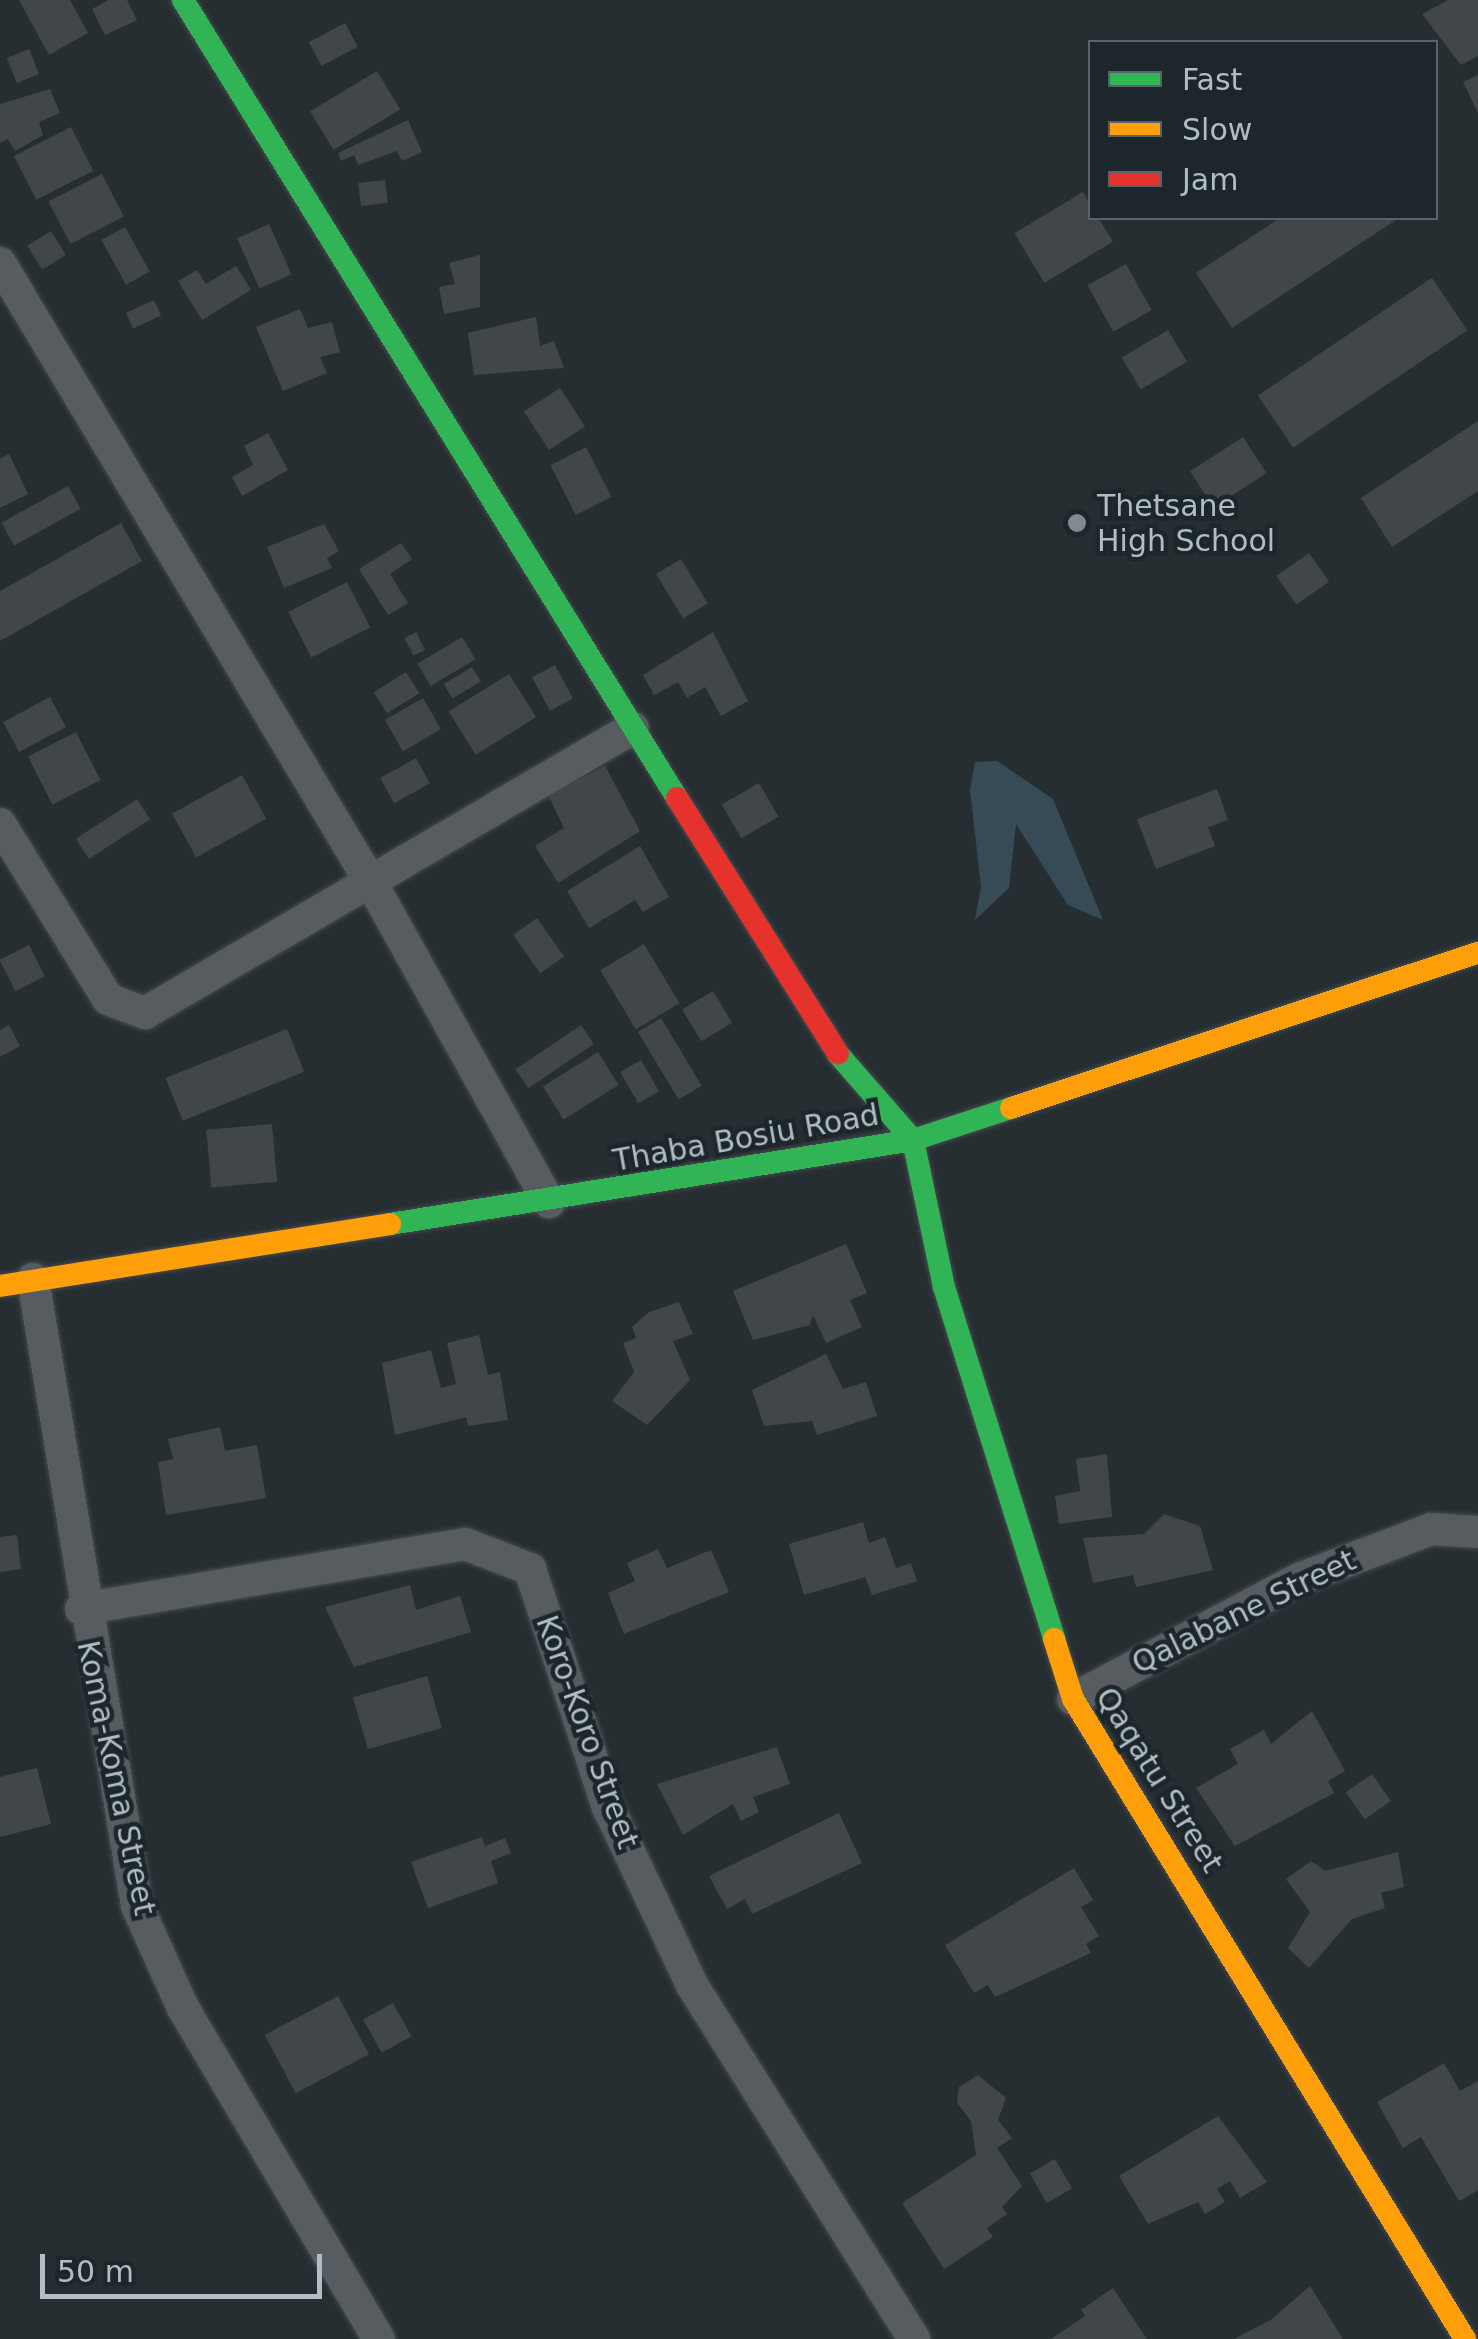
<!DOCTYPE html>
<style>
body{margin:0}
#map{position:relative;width:1478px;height:2339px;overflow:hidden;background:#272e32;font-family:"DejaVu Sans",sans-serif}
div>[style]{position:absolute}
.water>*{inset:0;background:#374b57}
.building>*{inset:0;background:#41464a;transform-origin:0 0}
.roads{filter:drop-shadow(0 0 2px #444a4d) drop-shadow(0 0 2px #444a4d)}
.street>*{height:32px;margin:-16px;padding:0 16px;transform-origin:16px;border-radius:16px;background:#565c60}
.fast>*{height:22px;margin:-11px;padding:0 11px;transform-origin:11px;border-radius:11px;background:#30b455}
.slow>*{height:22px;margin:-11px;padding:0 11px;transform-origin:11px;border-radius:11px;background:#ff9f0a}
.jam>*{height:22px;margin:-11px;padding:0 11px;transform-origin:11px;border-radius:11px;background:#e5322d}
.dots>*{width:28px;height:28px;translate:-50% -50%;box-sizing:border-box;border:5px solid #1c262b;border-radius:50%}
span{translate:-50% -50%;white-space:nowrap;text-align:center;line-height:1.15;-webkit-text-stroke:9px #1c262b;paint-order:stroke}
.poi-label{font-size:30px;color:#b1bcc3}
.left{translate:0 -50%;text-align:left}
.street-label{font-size:30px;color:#b1bcc3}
.legend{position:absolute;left:1088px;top:40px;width:350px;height:180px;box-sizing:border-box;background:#1c262b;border:2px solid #586268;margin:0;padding:12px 18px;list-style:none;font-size:30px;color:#b1bcc3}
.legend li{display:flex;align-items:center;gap:20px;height:50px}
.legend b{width:50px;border:2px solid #586268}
.scale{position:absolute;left:40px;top:2254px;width:282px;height:45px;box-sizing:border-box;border:5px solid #b1bcc3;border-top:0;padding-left:12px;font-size:30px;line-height:35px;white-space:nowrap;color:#b1bcc3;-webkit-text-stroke:8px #1c262b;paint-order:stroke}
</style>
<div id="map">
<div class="water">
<i style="clip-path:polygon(997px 761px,1053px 799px,1103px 920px,1068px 905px,1016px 824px,1009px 888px,975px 920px,981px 887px,970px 790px,975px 762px)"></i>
</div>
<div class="building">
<i style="clip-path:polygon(19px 0,70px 0,88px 33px,49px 55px)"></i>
<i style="clip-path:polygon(109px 0,127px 0,137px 20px,105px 35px,92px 9px)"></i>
<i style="clip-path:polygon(1448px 0,1478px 0,1478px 56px,1461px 65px,1422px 14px)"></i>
<i style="left:345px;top:23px;width:27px;height:41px;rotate:62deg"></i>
<i style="left:29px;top:49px;width:27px;height:24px;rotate:68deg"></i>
<i style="left:377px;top:71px;width:45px;height:78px;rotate:59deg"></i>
<i style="clip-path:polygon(1478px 75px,1478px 113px,1463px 82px)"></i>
<i style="clip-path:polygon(50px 89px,60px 113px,39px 122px,43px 135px,15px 151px,8px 139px,0 143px,0 104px)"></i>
<i style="clip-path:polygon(408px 120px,422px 152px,402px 161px,397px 151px,358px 165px,354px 155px,341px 161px,338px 153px)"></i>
<i style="left:71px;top:127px;width:49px;height:64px;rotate:63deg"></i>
<i style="left:102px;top:174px;width:48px;height:60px;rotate:63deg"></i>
<i style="left:385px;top:180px;width:23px;height:27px;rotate:83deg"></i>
<i style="left:1083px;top:192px;width:58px;height:80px;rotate:59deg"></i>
<i style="clip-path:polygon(1280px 218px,1399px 218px,1232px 328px,1196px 273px)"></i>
<i style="left:269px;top:224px;width:55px;height:35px;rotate:66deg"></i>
<i style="left:125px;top:227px;width:51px;height:27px;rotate:61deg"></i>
<i style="left:51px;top:231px;width:28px;height:28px;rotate:58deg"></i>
<i style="clip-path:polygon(480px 255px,480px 307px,444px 314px,439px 287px,455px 284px,449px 263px)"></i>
<i style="left:1126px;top:264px;width:53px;height:44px;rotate:61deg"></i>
<i style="clip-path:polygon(236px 266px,251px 290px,202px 320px,178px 281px,197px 270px,206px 284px)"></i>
<i style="left:1432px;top:278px;width:63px;height:210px;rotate:56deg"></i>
<i style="left:154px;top:300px;width:17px;height:31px;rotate:65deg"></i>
<i style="clip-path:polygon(300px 309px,308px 328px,332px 322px,340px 352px,320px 357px,327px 373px,283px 391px,256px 327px)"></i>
<i style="clip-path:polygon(536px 317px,540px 346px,554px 341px,564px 368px,474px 375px,468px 333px)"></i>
<i style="left:1168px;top:330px;width:37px;height:54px;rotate:59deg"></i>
<i style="left:560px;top:388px;width:46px;height:43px;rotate:57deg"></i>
<i style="clip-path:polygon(1478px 421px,1478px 491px,1392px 547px,1361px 498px)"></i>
<i style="clip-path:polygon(268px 433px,288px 470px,242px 496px,232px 477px,253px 465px,244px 446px)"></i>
<i style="left:1243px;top:437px;width:43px;height:63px;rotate:57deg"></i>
<i style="left:586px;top:447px;width:56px;height:40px;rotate:63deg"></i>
<i style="clip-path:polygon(9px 454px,28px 494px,0 508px,0 459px)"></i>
<i style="left:68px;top:486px;width:26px;height:76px;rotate:61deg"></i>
<i style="clip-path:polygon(121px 523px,142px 561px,0 641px,0 591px)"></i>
<i style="clip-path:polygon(324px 524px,339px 551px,327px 558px,332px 568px,284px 588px,267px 547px)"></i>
<i style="clip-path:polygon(401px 543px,412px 559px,390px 574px,408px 603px,388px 615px,359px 569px)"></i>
<i style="left:1309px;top:553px;width:35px;height:40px;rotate:55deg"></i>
<i style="left:681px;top:559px;width:52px;height:29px;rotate:59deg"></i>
<i style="left:347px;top:582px;width:51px;height:66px;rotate:63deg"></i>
<i style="left:416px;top:632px;width:20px;height:13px;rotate:63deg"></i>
<i style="clip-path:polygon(713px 632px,748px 701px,721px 716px,705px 687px,687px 698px,678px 682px,654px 695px,643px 675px)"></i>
<i style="left:462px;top:637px;width:26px;height:52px;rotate:59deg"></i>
<i style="left:555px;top:665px;width:38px;height:26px;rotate:62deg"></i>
<i style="left:472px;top:667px;width:17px;height:33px;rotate:59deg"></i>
<i style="left:406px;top:672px;width:25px;height:38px;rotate:58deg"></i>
<i style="left:509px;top:674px;width:51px;height:71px;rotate:58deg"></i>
<i style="left:50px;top:697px;width:34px;height:53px;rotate:62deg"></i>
<i style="left:423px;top:698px;width:36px;height:44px;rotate:60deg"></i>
<i style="left:76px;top:732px;width:54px;height:54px;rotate:63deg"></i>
<i style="left:416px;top:758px;width:29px;height:41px;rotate:61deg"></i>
<i style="clip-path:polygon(605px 766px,640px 831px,558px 883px,535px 846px,564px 828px,548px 795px)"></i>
<i style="left:242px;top:775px;width:50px;height:80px;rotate:61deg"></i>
<i style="left:759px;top:783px;width:39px;height:43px;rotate:60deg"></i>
<i style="clip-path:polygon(1217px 789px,1228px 820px,1208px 827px,1215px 846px,1156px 869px,1137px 819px)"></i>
<i style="left:137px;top:799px;width:24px;height:73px;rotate:57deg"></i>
<i style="clip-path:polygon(640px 846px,669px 897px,643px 912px,635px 900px,589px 928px,567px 891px)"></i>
<i style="left:537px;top:918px;width:47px;height:29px;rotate:55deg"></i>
<i style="left:644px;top:944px;width:69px;height:51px;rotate:59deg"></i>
<i style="left:29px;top:945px;width:35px;height:33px;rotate:63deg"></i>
<i style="left:713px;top:991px;width:37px;height:36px;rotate:59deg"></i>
<i style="left:661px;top:1018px;width:79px;height:27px;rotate:59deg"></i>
<i style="clip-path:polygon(9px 1025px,20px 1046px,0 1057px,0 1030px)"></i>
<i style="left:581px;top:1025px;width:23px;height:79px;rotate:56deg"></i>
<i style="left:287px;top:1029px;width:46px;height:131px;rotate:68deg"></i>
<i style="left:598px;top:1052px;width:39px;height:65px;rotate:58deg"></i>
<i style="left:641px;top:1060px;width:36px;height:24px;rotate:60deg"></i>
<i style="left:272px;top:1124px;width:58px;height:66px;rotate:85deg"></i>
<i style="clip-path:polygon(846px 1244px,867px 1293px,850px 1300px,862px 1327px,826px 1343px,813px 1315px,810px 1325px,753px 1340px,733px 1291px)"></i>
<i style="clip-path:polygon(679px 1302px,693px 1334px,673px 1341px,690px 1380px,647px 1425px,612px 1401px,634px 1372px,623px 1343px,636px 1338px,632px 1327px,649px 1312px)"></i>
<i style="clip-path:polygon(479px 1335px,488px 1375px,500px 1372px,508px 1420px,468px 1426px,466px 1417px,395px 1435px,382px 1363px,431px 1350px,441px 1388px,456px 1384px,447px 1343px)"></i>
<i style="clip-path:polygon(826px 1354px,843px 1389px,866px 1382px,877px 1416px,817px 1435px,812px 1421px,764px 1426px,752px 1390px)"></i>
<i style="clip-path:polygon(220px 1427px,225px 1451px,257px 1445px,266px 1498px,166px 1515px,158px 1462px,173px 1459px,168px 1439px)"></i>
<i style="clip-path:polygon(1107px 1454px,1112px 1517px,1059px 1524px,1055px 1496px,1080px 1491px,1076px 1459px)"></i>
<i style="clip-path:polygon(1164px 1514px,1200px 1526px,1213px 1570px,1136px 1587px,1133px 1575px,1093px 1583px,1083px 1538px,1144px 1534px)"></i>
<i style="clip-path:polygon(863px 1522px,869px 1543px,885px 1537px,896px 1568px,911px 1563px,917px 1581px,872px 1595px,865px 1577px,804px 1595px,789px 1544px)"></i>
<i style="clip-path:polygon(17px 1535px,21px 1569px,0 1572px,0 1537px)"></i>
<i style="clip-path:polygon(658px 1549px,667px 1568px,711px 1550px,729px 1592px,624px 1634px,608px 1593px,635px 1581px,627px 1563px)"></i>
<i style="clip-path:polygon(410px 1585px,416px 1610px,460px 1596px,471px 1632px,354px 1667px,325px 1607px)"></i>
<i style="left:427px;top:1676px;width:54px;height:77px;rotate:74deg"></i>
<i style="clip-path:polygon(1312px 1711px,1345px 1771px,1328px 1781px,1334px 1793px,1235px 1846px,1196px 1788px,1238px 1764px,1230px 1749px,1264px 1730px,1271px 1744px)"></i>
<i style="clip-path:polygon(777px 1747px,790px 1784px,753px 1797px,759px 1812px,741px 1821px,733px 1804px,683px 1835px,657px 1784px)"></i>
<i style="clip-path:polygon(37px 1768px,51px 1824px,0 1837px,0 1777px)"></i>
<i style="left:1372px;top:1774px;width:33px;height:32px;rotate:55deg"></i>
<i style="clip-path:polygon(839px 1813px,862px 1863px,752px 1914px,745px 1899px,727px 1909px,709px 1876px)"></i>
<i style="clip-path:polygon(482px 1837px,485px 1846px,505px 1838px,511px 1853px,491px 1861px,498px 1883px,428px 1908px,411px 1862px)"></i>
<i style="clip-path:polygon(1398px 1852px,1404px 1887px,1381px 1893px,1385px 1908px,1352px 1919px,1309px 1968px,1288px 1948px,1310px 1912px,1286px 1879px,1311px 1861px,1325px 1871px)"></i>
<i style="clip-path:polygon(1074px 1868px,1093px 1900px,1081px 1907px,1099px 1936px,1086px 1944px,1091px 1953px,995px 1997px,988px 1985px,974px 1993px,945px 1945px)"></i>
<i style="left:338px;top:1996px;width:66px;height:83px;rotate:62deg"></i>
<i style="left:393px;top:2003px;width:38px;height:34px;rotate:61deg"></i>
<i style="clip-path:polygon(1444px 2063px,1460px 2091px,1478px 2081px,1478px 2190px,1459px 2201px,1421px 2137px,1403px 2148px,1377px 2102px)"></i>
<i style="clip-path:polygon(978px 2075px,1006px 2098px,998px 2120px,1012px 2138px,997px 2148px,1022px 2186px,1002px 2207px,1007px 2214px,987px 2228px,993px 2237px,944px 2269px,902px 2203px,976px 2155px,971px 2121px,957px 2103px,959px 2087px)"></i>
<i style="clip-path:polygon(1218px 2116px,1267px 2182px,1240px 2198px,1230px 2181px,1217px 2189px,1225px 2202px,1205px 2214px,1198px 2202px,1148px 2224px,1119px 2176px)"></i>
<i style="left:1055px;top:2159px;width:34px;height:29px;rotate:60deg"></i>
<i style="clip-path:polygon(1310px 2286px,1343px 2339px,1234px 2339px,1272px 2319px)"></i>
<i style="clip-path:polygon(1113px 2288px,1147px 2339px,1051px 2339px,1085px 2316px,1081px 2310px)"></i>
</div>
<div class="roads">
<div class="street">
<i style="left:0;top:263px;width:726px;rotate:59.09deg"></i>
<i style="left:373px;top:886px;width:362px;rotate:60.9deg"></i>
<i style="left:0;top:824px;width:206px;rotate:58.3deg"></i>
<i style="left:108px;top:999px;width:40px;rotate:21deg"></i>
<i style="left:145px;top:1013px;width:565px;rotate:-30.29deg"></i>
<i style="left:33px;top:1279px;width:636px;rotate:80.58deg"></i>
<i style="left:137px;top:1906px;width:112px;rotate:65.7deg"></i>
<i style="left:183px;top:2008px;width:385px;rotate:59.4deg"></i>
<i style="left:81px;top:1609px;width:389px;rotate:-9.6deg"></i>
<i style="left:465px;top:1544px;width:70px;rotate:21deg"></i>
<i style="left:530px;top:1569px;width:250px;rotate:71.9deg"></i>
<i style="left:608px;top:1807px;width:197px;rotate:64.7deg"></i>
<i style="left:692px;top:1985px;width:418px;rotate:57.9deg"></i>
<i style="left:1073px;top:1699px;width:256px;rotate:-28deg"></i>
<i style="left:1299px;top:1579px;width:141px;rotate:-20.7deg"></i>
<i style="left:1431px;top:1529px;width:47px;rotate:3.7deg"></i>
</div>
<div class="fast">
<i style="left:183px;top:0;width:939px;rotate:58.24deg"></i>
<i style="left:838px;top:1054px;width:114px;rotate:48.9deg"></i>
<i style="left:913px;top:1140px;width:150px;rotate:78.1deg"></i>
<i style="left:944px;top:1287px;width:369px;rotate:72.6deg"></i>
<i style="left:390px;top:1224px;width:530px;rotate:-9.12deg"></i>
<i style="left:913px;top:1140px;width:103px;rotate:-18.1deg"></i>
</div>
<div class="slow">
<i style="left:1011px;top:1108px;width:492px;rotate:-18.4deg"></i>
<i style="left:0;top:1286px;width:395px;rotate:-9deg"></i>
<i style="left:1054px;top:1639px;width:63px;rotate:72.4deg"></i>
<i style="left:1073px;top:1699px;width:751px;rotate:58.51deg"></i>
</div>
<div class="jam">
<i style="left:677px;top:798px;width:302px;rotate:57.8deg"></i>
</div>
</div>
<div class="dots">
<i style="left:1077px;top:523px;background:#818a90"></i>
</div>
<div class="poi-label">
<span class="left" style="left:1097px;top:523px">Thetsane<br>High School</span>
</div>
<div class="street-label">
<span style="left:746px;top:1138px;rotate:-10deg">Thaba Bosiu Road</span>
<span style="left:1244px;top:1612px;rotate:-26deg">Qalabane Street</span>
<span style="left:587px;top:1732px;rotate:70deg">Koro-Koro Street</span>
<span style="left:116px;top:1778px;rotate:78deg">Koma-Koma Street</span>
<span style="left:1159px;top:1780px;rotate:58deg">Qaqatu Street</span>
</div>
<ul class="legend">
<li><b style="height:12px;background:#30b455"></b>Fast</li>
<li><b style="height:12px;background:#ff9f0a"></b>Slow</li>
<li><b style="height:12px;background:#e5322d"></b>Jam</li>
</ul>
<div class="scale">50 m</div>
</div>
